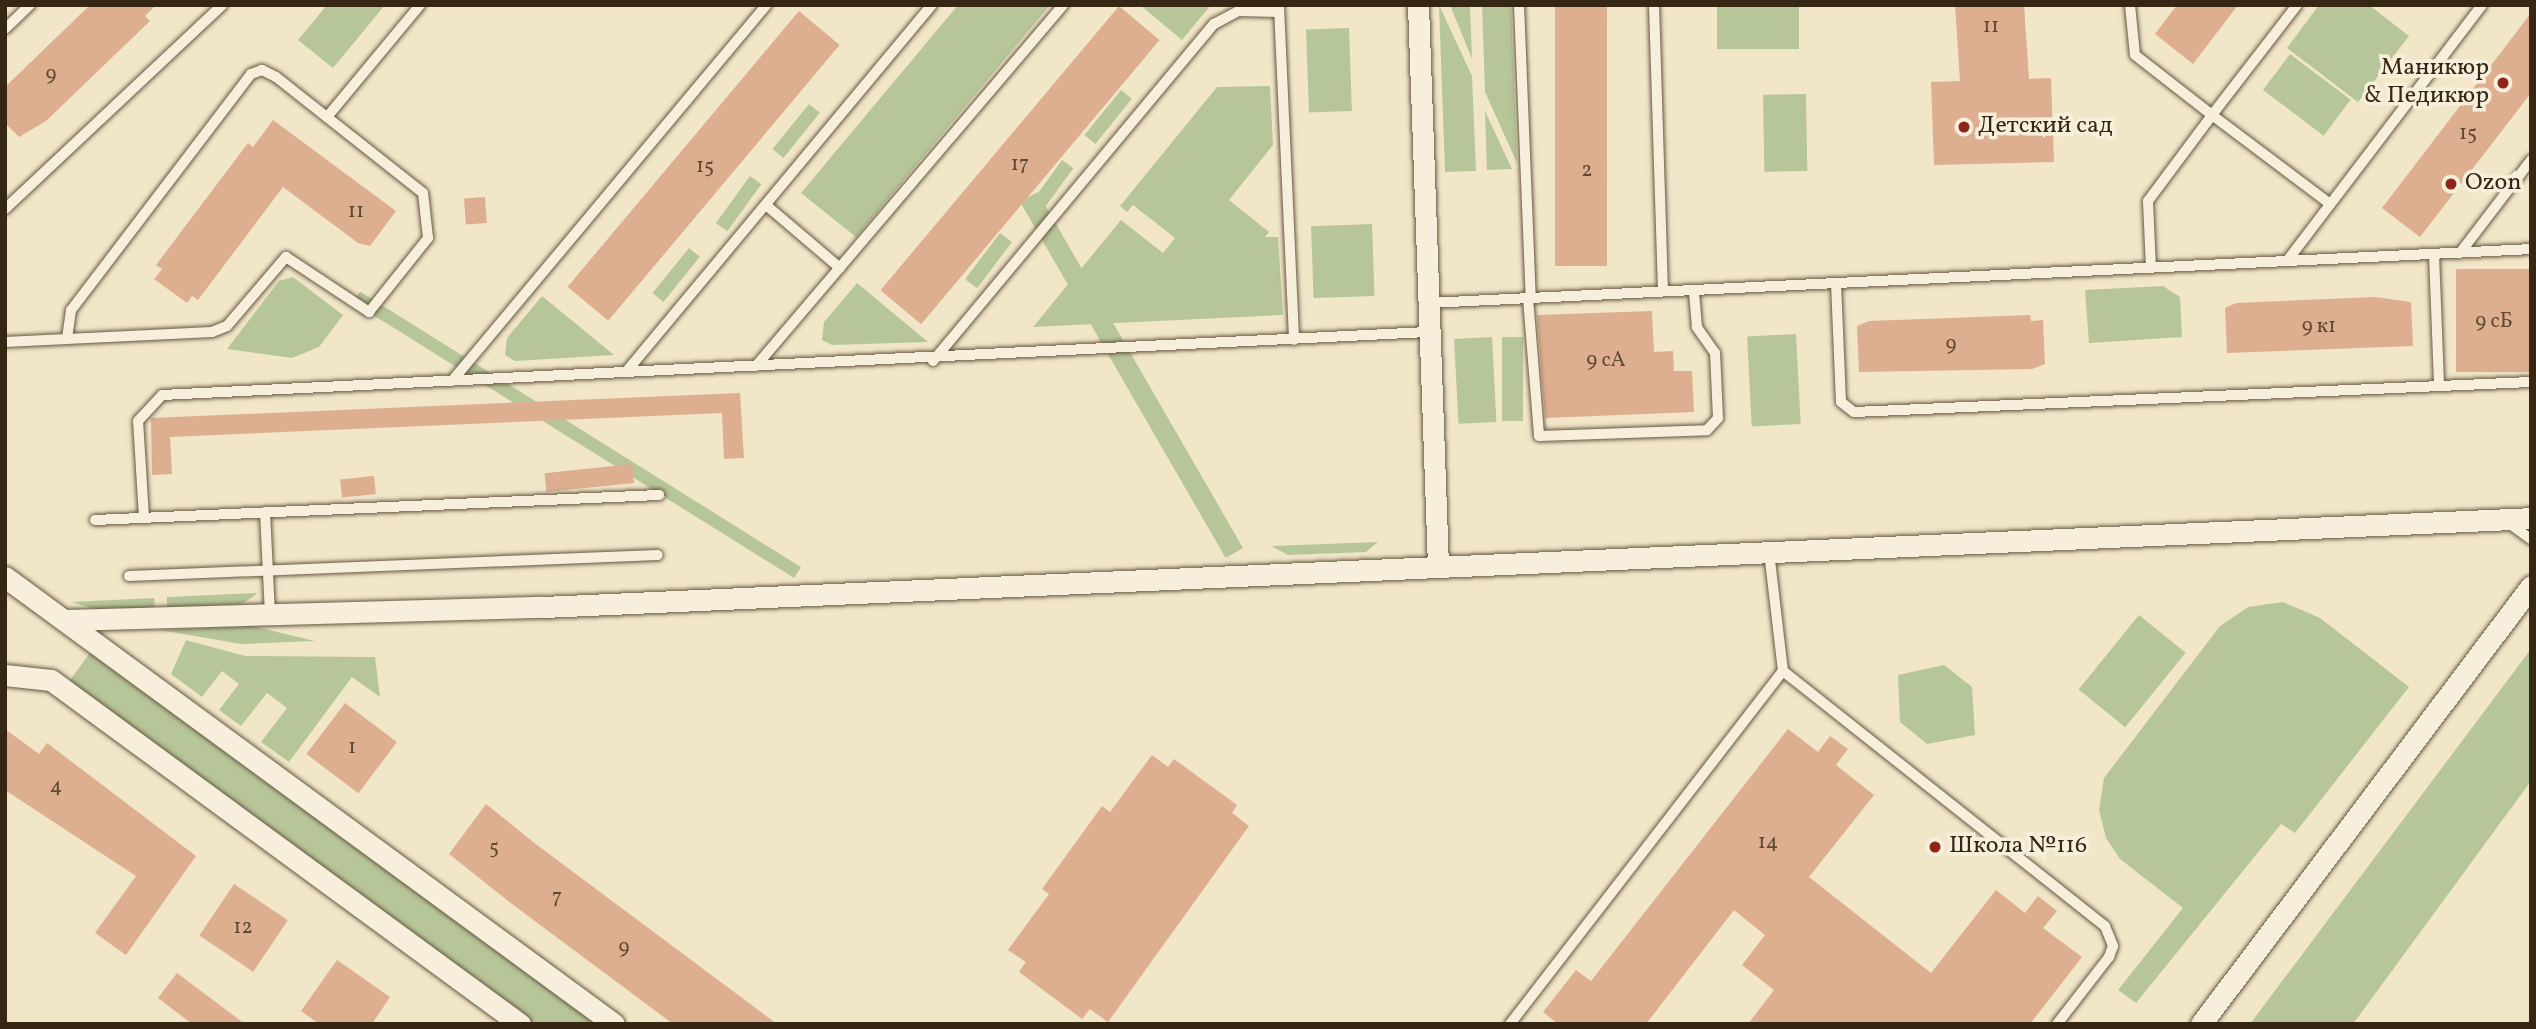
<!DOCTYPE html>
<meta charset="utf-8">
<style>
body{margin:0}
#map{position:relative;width:2536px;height:1029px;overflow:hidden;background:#f2e6c9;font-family:Vollkorn,serif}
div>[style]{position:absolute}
.green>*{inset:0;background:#b7c699;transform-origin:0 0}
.building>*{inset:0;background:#ddae8f;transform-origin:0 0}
.roads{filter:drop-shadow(0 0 2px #655741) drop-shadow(0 0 2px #655741)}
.service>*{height:10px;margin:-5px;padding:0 5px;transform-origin:5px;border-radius:5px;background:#f7efdc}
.minor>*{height:21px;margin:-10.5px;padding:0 10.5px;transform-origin:10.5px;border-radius:10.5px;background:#f7efdc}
.dots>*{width:19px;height:19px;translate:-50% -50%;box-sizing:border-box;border:4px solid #f7efdc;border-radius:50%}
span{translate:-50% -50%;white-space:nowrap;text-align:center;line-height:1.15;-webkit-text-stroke:7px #f7efdc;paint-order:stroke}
.number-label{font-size:21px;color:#604933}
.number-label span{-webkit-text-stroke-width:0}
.poi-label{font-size:24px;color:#362714}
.right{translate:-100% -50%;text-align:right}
.left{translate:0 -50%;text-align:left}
.frame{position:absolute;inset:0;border:7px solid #362714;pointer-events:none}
</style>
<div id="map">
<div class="green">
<i style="clip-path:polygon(327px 5px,385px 5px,333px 68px,298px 40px)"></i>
<i style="clip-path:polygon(958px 5px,1050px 5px,856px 237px,801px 193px)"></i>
<i style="clip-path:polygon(1140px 5px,1211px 5px,1182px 40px)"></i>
<i style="clip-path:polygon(1439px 5px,1472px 76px,1476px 171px,1445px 172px)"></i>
<i style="clip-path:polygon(1450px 5px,1470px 5px,1472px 59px)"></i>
<i style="clip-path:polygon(1482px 5px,1511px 5px,1517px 163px,1485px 92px)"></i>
<i style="left:1717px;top:5px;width:82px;height:44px"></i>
<i style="clip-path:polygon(2319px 5px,2369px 5px,2409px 36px,2358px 102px,2287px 48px)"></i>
<i style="left:1349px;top:28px;width:83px;height:43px;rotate:88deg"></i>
<i style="left:2290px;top:54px;width:76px;height:45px;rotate:37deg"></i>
<i style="clip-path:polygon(1270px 86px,1273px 145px,1229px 200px,1269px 232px,1265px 237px,1278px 237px,1283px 315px,1033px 327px,1121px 220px,1163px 253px,1175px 238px,1133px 205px,1127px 212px,1120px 206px,1217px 87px)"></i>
<i style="left:1121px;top:90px;width:14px;height:58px;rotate:39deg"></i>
<i style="left:1806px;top:94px;width:77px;height:43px;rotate:89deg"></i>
<i style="left:809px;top:104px;width:14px;height:58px;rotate:39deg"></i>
<i style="clip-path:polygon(1485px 111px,1512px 169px,1487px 170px)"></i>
<i style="left:1062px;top:160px;width:14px;height:58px;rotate:36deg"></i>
<i style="left:750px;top:176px;width:14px;height:58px;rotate:36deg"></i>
<i style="left:1372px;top:224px;width:72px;height:61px;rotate:88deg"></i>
<i style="left:1000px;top:233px;width:15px;height:58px;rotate:37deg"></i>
<i style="left:689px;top:248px;width:14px;height:58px;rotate:39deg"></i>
<i style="clip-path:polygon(293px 277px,343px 315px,319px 347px,292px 358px,227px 349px,279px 281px)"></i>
<i style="clip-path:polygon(857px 283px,928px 342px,832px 345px,822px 340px,824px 322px)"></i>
<i style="clip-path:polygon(2163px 286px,2180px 297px,2182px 337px,2089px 343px,2085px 290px)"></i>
<i style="clip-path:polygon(542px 296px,614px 355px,515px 361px,505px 355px,507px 338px)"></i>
<i style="left:1796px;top:334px;width:90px;height:49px;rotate:87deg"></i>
<i style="left:1492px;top:337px;width:85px;height:38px;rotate:87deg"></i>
<i style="left:1502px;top:337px;width:21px;height:84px"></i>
<i style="clip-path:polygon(1378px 542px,1366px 552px,1288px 555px,1271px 546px)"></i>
<i style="left:1243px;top:548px;width:20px;height:411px;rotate:150deg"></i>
<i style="left:801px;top:567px;width:13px;height:520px;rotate:122deg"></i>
<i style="clip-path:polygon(258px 593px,242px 604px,167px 608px,167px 597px)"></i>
<i style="clip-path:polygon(154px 598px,155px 608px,101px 611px,71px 602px)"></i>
<i style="clip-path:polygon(2283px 602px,2320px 618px,2409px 687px,2295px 833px,2281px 824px,2136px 1003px,2118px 990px,2183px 908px,2120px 859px,2106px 838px,2099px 810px,2104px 778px,2220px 626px,2248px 607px)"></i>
<i style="left:2139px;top:615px;width:60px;height:96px;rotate:39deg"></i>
<i style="clip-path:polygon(252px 626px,315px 641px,241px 644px,160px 630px)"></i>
<i style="clip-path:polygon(186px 640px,245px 656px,375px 657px,380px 697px,352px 677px,289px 762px,261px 742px,287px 708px,267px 693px,241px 726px,219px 710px,239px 684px,222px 671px,202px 697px,171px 674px)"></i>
<i style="clip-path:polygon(2531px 649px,2531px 781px,2353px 1024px,2250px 1024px)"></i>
<i style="left:92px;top:650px;width:631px;height:50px;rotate:36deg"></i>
<i style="clip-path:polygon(1944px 665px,1972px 687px,1975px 735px,1927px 744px,1900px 722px,1898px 675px)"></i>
</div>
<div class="building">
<i style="clip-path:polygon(90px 5px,156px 5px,145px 16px,150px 21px,46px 121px,19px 137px,5px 123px,5px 87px)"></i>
<i style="left:1555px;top:5px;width:52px;height:261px"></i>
<i style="clip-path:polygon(1955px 5px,2024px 5px,2029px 79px,2051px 78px,2054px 162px,1934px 165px,1931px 82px,1960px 81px)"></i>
<i style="clip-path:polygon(2177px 5px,2238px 5px,2193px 64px,2155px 34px)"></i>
<i style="left:1119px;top:6px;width:53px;height:371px;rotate:40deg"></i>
<i style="left:799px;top:11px;width:53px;height:360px;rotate:40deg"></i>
<i style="clip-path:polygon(2531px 13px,2531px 93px,2420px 237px,2382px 208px)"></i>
<i style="clip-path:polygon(273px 120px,396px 211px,370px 246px,358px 243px,283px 187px,198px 300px,192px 296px,187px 303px,154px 279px,162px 269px,156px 265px,248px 143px,253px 147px)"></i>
<i style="left:485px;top:197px;width:26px;height:21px;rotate:86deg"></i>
<i style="left:2531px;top:269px;width:103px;height:75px;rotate:90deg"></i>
<i style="clip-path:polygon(2375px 297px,2411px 302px,2413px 346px,2227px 353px,2225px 308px,2236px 303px)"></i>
<i style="clip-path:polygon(1652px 311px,1654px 352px,1673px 351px,1674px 371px,1692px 371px,1694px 412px,1545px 418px,1537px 315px)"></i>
<i style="clip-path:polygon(2030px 315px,2031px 321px,2043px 320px,2045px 364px,2032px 369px,1859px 372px,1857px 326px,1869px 321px)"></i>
<i style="clip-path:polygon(740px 393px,744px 458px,724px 459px,722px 413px,170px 437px,172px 474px,152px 475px,151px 418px)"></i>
<i style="left:632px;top:464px;width:19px;height:88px;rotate:84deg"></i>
<i style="left:374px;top:476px;width:18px;height:34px;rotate:84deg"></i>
<i style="left:345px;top:703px;width:65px;height:64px;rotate:37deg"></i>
<i style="clip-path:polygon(5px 729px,39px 754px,47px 743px,196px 856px,126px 955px,95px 933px,136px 876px,5px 790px)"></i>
<i style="clip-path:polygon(1788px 729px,1818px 752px,1830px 736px,1848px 749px,1836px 765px,1874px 795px,1809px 877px,1931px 973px,1996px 890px,2025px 913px,2038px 896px,2057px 911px,2043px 928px,2082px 957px,2030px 1024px,1748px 1024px,1774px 990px,1742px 965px,1765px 935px,1734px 910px,1646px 1024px,1558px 1024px,1543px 1012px,1576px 970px,1591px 981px)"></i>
<i style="clip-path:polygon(1152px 755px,1168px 767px,1174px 759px,1237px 805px,1232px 813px,1249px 826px,1108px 1022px,1090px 1009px,1082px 1019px,1019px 972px,1026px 962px,1008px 950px,1049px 894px,1042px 889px,1102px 806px,1110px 812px)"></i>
<i style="clip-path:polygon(486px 804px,537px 845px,777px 1024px,673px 1024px,512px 904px,449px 854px)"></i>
<i style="left:234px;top:884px;width:65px;height:62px;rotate:34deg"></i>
<i style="clip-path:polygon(337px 960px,390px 997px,372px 1024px,319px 1024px,301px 1011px)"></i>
<i style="clip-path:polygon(177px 973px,245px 1024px,192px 1024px,158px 998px)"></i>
</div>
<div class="roads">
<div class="service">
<i style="left:1519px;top:5px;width:293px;rotate:87.7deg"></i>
<i style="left:1654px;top:5px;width:286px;rotate:88.2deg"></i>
<i style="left:2130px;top:5px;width:50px;rotate:84.3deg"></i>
<i style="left:2135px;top:55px;width:98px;rotate:37.9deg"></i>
<i style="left:2212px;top:115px;width:139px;rotate:-52.3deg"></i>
<i style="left:1279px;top:7px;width:333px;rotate:87.4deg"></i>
<i style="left:5px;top:29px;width:35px;rotate:-44deg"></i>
<i style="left:327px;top:117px;width:146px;rotate:-50.3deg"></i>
<i style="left:766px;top:205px;width:97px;rotate:40.4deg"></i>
<i style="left:5px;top:209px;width:298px;rotate:-43.2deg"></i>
<i style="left:2460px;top:253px;width:117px;rotate:-52.6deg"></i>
<i style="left:2434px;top:254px;width:132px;rotate:87.8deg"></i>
<i style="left:2287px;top:261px;width:322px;rotate:-52.7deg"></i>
<i style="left:2151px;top:268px;width:67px;rotate:-92.6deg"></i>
<i style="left:2148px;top:201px;width:107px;rotate:-53.3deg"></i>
<i style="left:2212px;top:115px;width:148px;rotate:37deg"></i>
<i style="left:1836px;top:283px;width:119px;rotate:87.6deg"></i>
<i style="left:1841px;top:402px;width:16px;rotate:38deg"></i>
<i style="left:1854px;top:412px;width:678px;rotate:-2.54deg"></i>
<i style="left:1528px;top:298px;width:138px;rotate:85.4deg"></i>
<i style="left:1539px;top:436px;width:168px;rotate:-2deg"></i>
<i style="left:1707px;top:430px;width:16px;rotate:-47deg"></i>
<i style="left:1718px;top:418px;width:65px;rotate:-92.6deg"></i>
<i style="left:1715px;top:353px;width:32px;rotate:-125deg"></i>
<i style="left:1697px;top:327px;width:37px;rotate:-95deg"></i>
<i style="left:1428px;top:303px;width:1104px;rotate:-2.8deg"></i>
<i style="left:5px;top:342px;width:207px;rotate:-2.8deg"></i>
<i style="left:212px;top:332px;width:16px;rotate:-22deg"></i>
<i style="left:227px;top:326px;width:91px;rotate:-49.5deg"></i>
<i style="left:286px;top:257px;width:100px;rotate:33.5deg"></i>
<i style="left:369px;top:312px;width:95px;rotate:-51.4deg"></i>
<i style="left:428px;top:238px;width:45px;rotate:-96.3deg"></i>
<i style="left:423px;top:193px;width:187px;rotate:-141.7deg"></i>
<i style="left:276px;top:77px;width:16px;rotate:-153deg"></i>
<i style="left:262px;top:70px;width:12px;rotate:160deg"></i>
<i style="left:251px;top:74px;width:297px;rotate:127.3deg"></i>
<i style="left:71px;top:310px;width:28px;rotate:98deg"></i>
<i style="left:933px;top:361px;width:439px;rotate:-50.2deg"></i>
<i style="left:1214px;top:24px;width:27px;rotate:-28deg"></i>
<i style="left:1238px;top:11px;width:41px;rotate:1.4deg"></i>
<i style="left:756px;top:366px;width:474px;rotate:-49.6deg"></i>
<i style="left:626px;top:372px;width:478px;rotate:-50.2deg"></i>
<i style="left:452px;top:381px;width:490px;rotate:-50.1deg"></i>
<i style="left:265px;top:512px;width:103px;rotate:87.2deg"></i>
<i style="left:144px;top:518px;width:97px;rotate:-93.5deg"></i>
<i style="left:138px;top:421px;width:35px;rotate:-47deg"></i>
<i style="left:162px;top:395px;width:1269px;rotate:-2.85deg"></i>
<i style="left:95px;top:520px;width:565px;rotate:-2.54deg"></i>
<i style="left:2510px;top:524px;width:26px;rotate:36deg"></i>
<i style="left:129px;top:576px;width:529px;rotate:-2.27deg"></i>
<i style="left:1783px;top:671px;width:411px;rotate:38.4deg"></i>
<i style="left:2105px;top:926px;width:22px;rotate:68deg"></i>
<i style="left:2113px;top:946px;width:12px;rotate:110deg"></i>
<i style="left:2109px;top:957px;width:85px;rotate:127.8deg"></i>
<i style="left:1510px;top:1024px;width:446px;rotate:-52.3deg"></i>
<i style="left:1783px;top:671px;width:120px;rotate:-96.7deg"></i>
</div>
<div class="minor">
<i style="left:1418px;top:5px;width:561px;rotate:87.96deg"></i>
<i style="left:5px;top:577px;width:755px;rotate:36.28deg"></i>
<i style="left:66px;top:620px;width:477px;rotate:-1.6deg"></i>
<i style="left:543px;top:607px;width:1990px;rotate:-2.56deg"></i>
<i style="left:5px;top:675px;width:46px;rotate:6.2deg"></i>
<i style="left:51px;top:680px;width:582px;rotate:36.26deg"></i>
<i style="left:2201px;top:1024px;width:548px;rotate:-53deg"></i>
</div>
</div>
<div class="dots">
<i style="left:2503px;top:83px;background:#8f2418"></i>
<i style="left:1964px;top:127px;background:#8f2418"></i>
<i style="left:2451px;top:184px;background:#8f2418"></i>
<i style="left:1935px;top:847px;background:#8f2418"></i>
</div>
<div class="number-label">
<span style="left:1991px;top:27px">11</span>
<span style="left:51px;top:75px">9</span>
<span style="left:2468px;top:134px">15</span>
<span style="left:1020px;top:165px">17</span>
<span style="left:705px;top:167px">15</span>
<span style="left:1587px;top:171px">2</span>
<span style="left:356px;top:212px">11</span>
<span style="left:2494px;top:322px">9 сБ</span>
<span style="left:2319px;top:327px">9 к1</span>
<span style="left:1951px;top:345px">9</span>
<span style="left:1606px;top:361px">9 сА</span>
<span style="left:352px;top:748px">1</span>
<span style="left:56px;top:787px">4</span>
<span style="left:1768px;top:843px">14</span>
<span style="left:494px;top:848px">5</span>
<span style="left:557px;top:898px">7</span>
<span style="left:243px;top:928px">12</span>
<span style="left:624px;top:948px">9</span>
</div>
<div class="poi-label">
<span class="right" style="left:2489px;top:83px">Маникюр<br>&amp; Педикюр</span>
<span class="left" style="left:1978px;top:127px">Детский сад</span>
<span class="left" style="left:2465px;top:184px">Ozon</span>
<span class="left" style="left:1949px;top:847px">Школа №116</span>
</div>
<div class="frame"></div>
</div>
